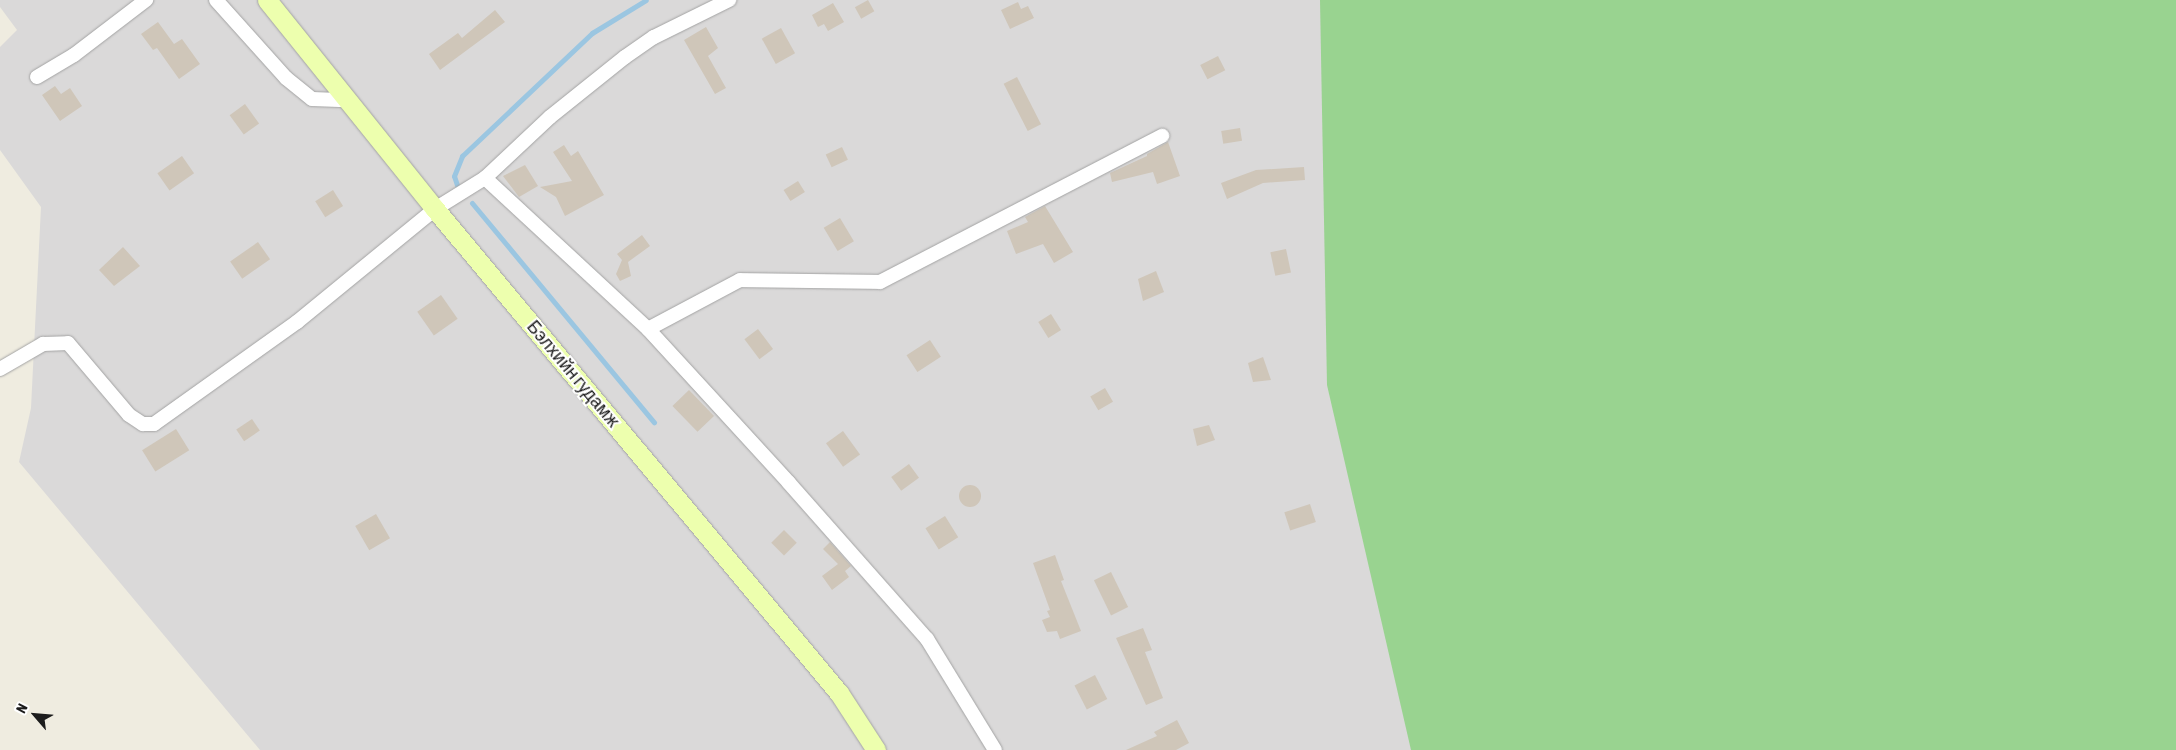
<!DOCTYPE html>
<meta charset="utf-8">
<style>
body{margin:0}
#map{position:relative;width:2176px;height:750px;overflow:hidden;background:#efece0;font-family:"Asap Condensed",sans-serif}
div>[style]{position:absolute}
.residential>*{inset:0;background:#dad9d9}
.forest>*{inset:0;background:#99d390}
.stream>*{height:5px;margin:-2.5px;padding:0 2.5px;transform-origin:2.5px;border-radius:2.5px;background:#9bc6e1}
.building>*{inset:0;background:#cfc6b9;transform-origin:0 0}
.round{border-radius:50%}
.roads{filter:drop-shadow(0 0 1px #a3a3a3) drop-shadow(0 0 1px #a3a3a3)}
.street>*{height:14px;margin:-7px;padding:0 7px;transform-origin:7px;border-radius:7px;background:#fff}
.secondary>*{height:19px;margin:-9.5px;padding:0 9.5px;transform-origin:9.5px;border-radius:9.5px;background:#edffae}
span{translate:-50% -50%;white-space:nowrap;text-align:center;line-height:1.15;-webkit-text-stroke:4px #fff;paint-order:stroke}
.street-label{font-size:18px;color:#1c1c1c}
.north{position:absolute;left:10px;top:690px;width:50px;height:50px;-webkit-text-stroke:4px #fff;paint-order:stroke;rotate:297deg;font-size:14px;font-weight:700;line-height:20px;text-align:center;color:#1c1c1c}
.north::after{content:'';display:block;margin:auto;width:18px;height:22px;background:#1c1c1c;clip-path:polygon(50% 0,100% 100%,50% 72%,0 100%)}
</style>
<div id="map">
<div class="residential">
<i style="clip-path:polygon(0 0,1724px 0,1590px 750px,260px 750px,19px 462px,31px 408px,41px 207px,0 150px,0 47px,17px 30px,0 7px)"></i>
</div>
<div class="forest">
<i style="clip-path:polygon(1320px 0,2176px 0,2176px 750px,1411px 750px,1327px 385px)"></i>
</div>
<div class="stream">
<i style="left:457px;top:185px;width:9px;rotate:-108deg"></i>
<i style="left:454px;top:176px;width:22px;rotate:-68deg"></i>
<i style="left:462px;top:156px;width:179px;rotate:-43.4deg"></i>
<i style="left:592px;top:33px;width:63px;rotate:-31.4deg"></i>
<i style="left:472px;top:203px;width:285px;rotate:50.3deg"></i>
</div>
<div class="building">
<i style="left:868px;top:0;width:13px;height:15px;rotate:61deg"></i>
<i style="clip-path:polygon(1018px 2px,1021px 9px,1028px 6px,1034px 18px,1010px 29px,1001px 10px)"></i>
<i style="clip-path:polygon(833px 3px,844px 22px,828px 31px,824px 24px,818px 27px,812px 15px)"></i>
<i style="clip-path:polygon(495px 10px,505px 22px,440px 70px,429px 54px,458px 33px,462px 38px)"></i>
<i style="clip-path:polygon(158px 22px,174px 44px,182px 39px,200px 64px,179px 79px,157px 48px,153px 50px,141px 34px)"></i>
<i style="clip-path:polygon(706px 27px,718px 48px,708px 56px,726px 88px,715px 94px,684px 40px)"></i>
<i style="left:781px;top:28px;width:29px;height:22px;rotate:61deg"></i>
<i style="left:1218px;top:56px;width:16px;height:20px;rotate:63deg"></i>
<i style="left:1017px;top:77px;width:53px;height:15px;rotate:63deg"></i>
<i style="clip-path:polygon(55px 86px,61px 94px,70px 88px,82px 106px,60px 121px,42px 95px)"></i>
<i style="left:245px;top:104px;width:24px;height:19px;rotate:54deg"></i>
<i style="left:1240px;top:128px;width:13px;height:19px;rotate:81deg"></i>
<i style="clip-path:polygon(1168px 142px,1180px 176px,1157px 184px,1153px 172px,1112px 182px,1110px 173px,1147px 156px,1147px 154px)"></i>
<i style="clip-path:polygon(564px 145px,571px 156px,578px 151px,604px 195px,565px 216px,556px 197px,540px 187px,572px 181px,553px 152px)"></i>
<i style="left:842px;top:147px;width:14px;height:18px;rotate:65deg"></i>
<i style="left:182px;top:156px;width:21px;height:30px;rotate:55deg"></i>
<i style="clip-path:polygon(525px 165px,538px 186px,519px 197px,503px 176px)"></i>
<i style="clip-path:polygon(1304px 167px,1305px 180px,1263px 183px,1227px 199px,1221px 183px,1256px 170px)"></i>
<i style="left:798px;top:181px;width:13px;height:17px;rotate:58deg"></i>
<i style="left:333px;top:190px;width:19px;height:21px;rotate:58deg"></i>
<i style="clip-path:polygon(1045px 206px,1073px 252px,1054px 263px,1043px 244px,1016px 254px,1007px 231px,1028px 222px,1025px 217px)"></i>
<i style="left:840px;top:218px;width:27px;height:19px;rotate:59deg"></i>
<i style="clip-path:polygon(642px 235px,650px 246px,628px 262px,631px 276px,620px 281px,616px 274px,622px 260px,617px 254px)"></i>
<i style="left:258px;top:242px;width:21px;height:34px;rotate:55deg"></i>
<i style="clip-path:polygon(123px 247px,140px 266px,114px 286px,99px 270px)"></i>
<i style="left:1286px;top:249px;width:24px;height:16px;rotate:78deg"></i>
<i style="clip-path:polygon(1156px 271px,1164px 292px,1143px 301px,1138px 279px)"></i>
<i style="left:441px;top:295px;width:29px;height:29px;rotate:55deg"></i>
<i style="left:1051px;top:314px;width:19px;height:15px;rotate:58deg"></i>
<i style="left:758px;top:329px;width:25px;height:17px;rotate:53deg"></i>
<i style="left:930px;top:340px;width:20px;height:28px;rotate:57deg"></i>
<i style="clip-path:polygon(1263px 357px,1271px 380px,1253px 382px,1248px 363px)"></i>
<i style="left:1105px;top:388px;width:16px;height:17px;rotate:60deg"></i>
<i style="left:689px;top:390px;width:36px;height:23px;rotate:46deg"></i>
<i style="left:252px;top:419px;width:14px;height:19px;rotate:56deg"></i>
<i style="clip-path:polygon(1209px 425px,1215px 440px,1197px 446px,1193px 429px)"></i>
<i style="left:176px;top:429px;width:25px;height:40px;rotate:58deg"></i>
<i style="left:843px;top:431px;width:29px;height:21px;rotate:54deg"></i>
<i style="left:909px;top:464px;width:17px;height:22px;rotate:54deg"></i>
<i class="round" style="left:959px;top:485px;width:22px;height:22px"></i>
<i style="left:1310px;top:504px;width:19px;height:27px;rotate:72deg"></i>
<i style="left:376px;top:514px;width:28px;height:24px;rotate:60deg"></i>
<i style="left:945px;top:516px;width:25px;height:23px;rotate:58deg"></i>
<i style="left:784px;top:530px;width:18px;height:18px;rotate:45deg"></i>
<i style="clip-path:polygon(830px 542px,851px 566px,845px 571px,849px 577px,832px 590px,822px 576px,838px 564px,823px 549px)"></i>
<i style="clip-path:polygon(1055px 555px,1064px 580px,1061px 581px,1081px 631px,1060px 639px,1057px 631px,1047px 632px,1042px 620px,1050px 617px,1047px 611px,1050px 610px,1033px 563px)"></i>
<i style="left:1111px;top:572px;width:39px;height:19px;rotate:64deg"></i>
<i style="clip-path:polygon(1143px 628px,1152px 650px,1145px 652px,1163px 698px,1146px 705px,1116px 638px)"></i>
<i style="left:1095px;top:675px;width:27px;height:23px;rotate:63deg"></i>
<i style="clip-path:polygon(1177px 720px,1189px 743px,1176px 750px,1126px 750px,1157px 736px,1154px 732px)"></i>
</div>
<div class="roads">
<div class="street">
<i style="left:216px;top:0;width:105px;rotate:48.1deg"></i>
<i style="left:286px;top:78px;width:33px;rotate:39deg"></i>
<i style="left:312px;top:99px;width:34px;rotate:2deg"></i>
<i style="left:37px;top:77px;width:43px;rotate:-30.7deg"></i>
<i style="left:74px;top:55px;width:91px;rotate:-37.4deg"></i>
<i style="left:485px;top:178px;width:222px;rotate:42.8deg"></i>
<i style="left:648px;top:329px;width:209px;rotate:47.5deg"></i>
<i style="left:789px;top:483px;width:208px;rotate:48.5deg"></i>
<i style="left:927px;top:639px;width:130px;rotate:58.5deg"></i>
<i style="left:648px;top:329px;width:104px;rotate:-28deg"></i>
<i style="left:740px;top:280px;width:140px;rotate:0.8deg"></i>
<i style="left:880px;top:282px;width:318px;rotate:-27.4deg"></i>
<i style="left:0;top:369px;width:50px;rotate:-30.2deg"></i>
<i style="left:43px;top:344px;width:25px;rotate:-2deg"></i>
<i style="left:68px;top:343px;width:94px;rotate:49.7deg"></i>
<i style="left:129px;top:415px;width:17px;rotate:33deg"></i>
<i style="left:143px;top:424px;width:11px"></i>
<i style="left:154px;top:424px;width:176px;rotate:-35.5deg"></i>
<i style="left:297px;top:322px;width:178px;rotate:-39.3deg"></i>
<i style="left:435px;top:209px;width:59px;rotate:-31.8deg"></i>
<i style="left:485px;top:178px;width:89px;rotate:-43.2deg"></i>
<i style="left:550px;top:117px;width:96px;rotate:-38.7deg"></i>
<i style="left:625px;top:57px;width:35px;rotate:-35deg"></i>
<i style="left:654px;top:37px;width:84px;rotate:-26.3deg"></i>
</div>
<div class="secondary">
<i style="left:267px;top:0;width:268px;rotate:51.2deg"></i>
<i style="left:435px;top:209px;width:630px;rotate:50.15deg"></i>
<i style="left:839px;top:693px;width:68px;rotate:57deg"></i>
</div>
</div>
<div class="street-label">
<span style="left:573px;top:374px;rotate:50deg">Бэлхийн гудамж</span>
</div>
<div class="north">N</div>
</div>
